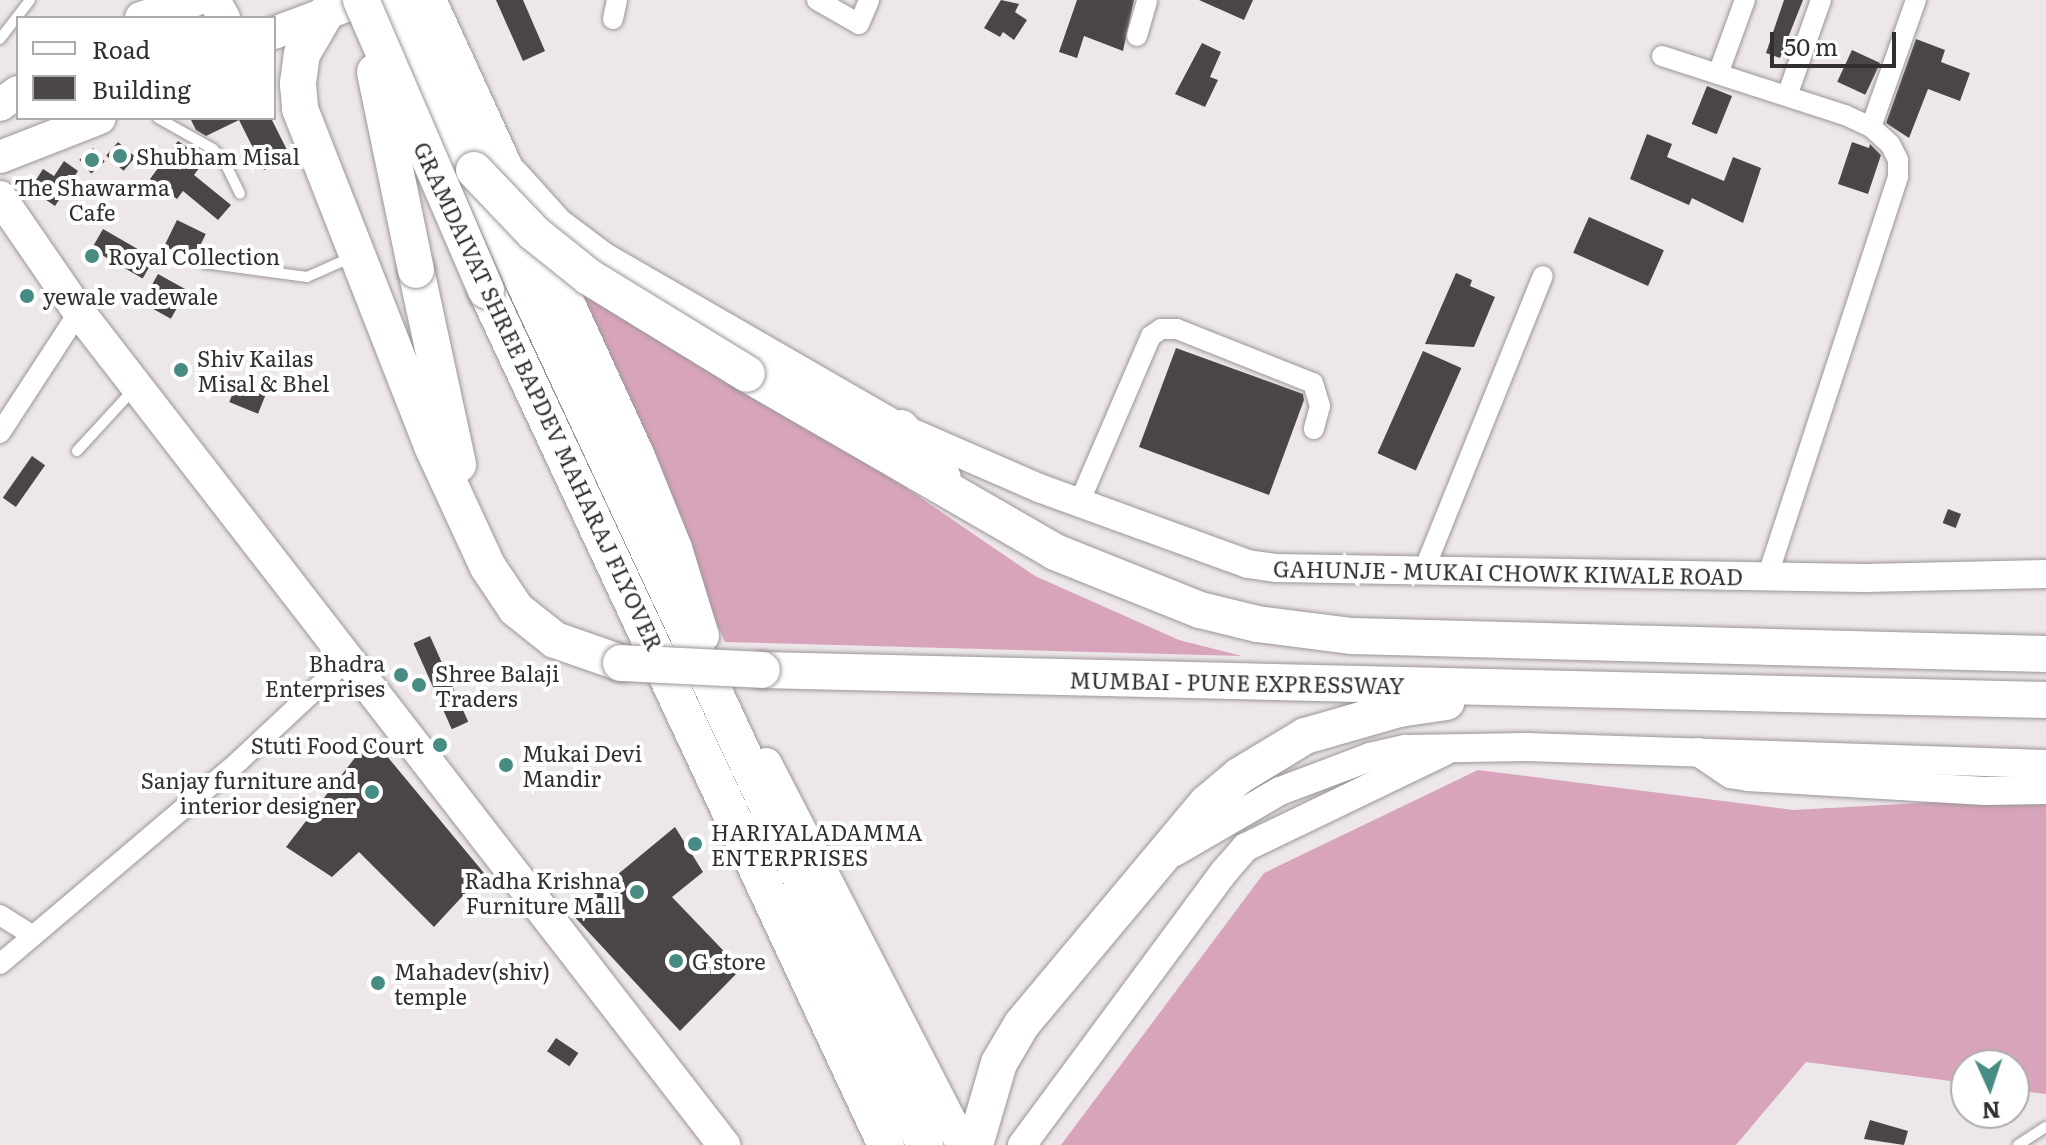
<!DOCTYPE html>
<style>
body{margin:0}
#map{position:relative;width:2046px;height:1145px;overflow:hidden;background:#eee7ea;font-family:Literata,serif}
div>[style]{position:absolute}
.forest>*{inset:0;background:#d7a4bb}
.building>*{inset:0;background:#4a4547;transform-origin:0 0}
.roads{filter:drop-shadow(0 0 2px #9b9598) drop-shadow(0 0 2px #9b9598)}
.lane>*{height:10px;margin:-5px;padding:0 5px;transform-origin:5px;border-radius:5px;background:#fff}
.street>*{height:20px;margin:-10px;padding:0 10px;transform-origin:10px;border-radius:10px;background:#fff}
.secondary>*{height:28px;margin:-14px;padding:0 14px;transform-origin:14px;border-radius:14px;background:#fff}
.primary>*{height:32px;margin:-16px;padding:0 16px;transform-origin:16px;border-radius:16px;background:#fff}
.highway>*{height:36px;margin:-18px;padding:0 18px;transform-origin:18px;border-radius:18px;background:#fff}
.bridges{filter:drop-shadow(0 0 2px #9b9598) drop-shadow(0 0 2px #9b9598)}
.highway-bridge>*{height:36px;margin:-18px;padding:0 18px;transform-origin:18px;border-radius:18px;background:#fff}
.dots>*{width:22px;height:22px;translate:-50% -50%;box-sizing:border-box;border:4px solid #fff;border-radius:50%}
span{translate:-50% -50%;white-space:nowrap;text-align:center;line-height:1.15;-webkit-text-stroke:8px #fff;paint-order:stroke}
.poi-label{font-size:22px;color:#312f30}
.left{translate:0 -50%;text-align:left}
.right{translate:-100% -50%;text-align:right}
.street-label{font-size:22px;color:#312f30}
.legend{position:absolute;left:16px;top:16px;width:260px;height:104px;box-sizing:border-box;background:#fff;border:2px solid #adacac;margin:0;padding:10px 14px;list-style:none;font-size:24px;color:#312f30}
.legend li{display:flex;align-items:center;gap:16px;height:40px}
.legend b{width:40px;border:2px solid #adacac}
.north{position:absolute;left:1950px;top:1049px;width:80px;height:80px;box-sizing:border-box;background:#fff;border:2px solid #adacac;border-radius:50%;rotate:177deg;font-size:22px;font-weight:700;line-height:32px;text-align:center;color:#312f30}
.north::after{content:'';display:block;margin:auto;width:28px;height:36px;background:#478c82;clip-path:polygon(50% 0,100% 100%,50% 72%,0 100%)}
.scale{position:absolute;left:1770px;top:32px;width:126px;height:36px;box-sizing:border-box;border:4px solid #312f30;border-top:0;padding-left:10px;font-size:24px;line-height:28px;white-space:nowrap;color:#312f30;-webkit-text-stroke:6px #fff;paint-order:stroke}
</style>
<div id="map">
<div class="forest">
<i style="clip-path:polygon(575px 289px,852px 451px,1035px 576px,1179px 640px,1242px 656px,725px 642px)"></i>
<i style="clip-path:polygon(1478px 770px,1793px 810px,2046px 796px,2046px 1094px,2014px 1090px,2014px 1065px,1966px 1065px,1966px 1083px,1806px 1062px,1736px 1145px,1061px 1145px,1264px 873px)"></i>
</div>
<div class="building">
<i style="clip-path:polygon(496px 0,523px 0,545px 51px,523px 61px)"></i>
<i style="clip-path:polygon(1001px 0,1019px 4px,1015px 12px,1027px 20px,1014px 40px,1003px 32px,1000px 37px,984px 28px)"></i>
<i style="clip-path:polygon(1077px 0,1134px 0,1123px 51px,1084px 36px,1077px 58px,1059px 52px)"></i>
<i style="clip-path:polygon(1199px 0,1253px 0,1244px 20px)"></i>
<i style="clip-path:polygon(1784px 0,1803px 0,1780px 58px,1766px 53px)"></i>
<i style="clip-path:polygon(1916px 39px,1945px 50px,1941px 62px,1970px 73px,1960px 101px,1928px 89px,1909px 138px,1886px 123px)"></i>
<i style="clip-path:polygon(1202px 43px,1221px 52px,1210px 77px,1218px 80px,1205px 107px,1175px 94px)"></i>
<i style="left:1852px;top:50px;width:31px;height:35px;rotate:25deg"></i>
<i style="left:1707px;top:86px;width:27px;height:41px;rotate:22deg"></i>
<i style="clip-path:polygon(190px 118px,271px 118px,291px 158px,264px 170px,239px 120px,206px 136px,196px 130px)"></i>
<i style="clip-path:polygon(1647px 134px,1672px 144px,1667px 157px,1724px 181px,1733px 157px,1761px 168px,1743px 223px,1692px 198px,1689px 205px,1630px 179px)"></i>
<i style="clip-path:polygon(178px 141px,205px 160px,194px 175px,231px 205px,218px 220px,183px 191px,177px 199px,150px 179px)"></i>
<i style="left:118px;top:142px;width:23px;height:18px;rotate:41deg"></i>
<i style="clip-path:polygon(1852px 142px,1869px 148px,1870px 144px,1881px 155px,1868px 194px,1838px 184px)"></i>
<i style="left:93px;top:148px;width:18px;height:18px;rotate:49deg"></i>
<i style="clip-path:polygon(64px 161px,78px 171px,55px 206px,30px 189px,43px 169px,54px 176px)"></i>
<i style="left:1589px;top:217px;width:82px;height:39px;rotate:24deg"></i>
<i style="left:177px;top:220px;width:32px;height:29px;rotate:26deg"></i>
<i style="left:103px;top:229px;width:59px;height:23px;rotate:30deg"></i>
<i style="clip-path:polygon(1456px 273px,1472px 280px,1470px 286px,1495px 297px,1474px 347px,1425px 344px)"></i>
<i style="left:158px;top:274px;width:33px;height:33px;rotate:29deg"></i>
<i style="clip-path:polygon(1176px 348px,1303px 394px,1304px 400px,1269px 495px,1139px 447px)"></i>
<i style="left:1423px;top:351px;width:42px;height:112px;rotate:24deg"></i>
<i style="left:239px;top:378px;width:31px;height:26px;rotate:22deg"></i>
<i style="left:32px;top:456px;width:16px;height:51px;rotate:35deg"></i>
<i style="left:1948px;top:509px;width:14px;height:15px;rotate:21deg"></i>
<i style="left:430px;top:636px;width:94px;height:18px;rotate:66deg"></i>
<i style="clip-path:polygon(371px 737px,484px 873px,434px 927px,359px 852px,332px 877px,286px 847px)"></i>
<i style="clip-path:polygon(675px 827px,703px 872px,672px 897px,741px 969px,680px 1031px,571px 913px)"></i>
<i style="left:556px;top:1038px;width:27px;height:16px;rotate:34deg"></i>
<i style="clip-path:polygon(1870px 1120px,1908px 1131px,1904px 1145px,1864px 1139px)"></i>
</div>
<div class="roads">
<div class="lane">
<i style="left:0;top:39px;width:49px;rotate:-52.4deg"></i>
<i style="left:158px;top:118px;width:63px;rotate:29.4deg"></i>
<i style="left:213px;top:149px;width:18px;rotate:49deg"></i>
<i style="left:225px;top:163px;width:34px;rotate:64deg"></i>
<i style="left:204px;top:263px;width:104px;rotate:7.7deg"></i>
<i style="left:307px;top:277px;width:49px;rotate:-24deg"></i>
<i style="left:77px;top:451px;width:83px;rotate:-47.4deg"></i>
<i style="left:2018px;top:1145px;width:33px;rotate:-33deg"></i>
</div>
<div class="street">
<i style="left:817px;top:0;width:48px;rotate:29.7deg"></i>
<i style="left:859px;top:24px;width:26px;rotate:-67deg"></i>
<i style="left:613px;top:19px;width:19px;rotate:-78deg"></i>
<i style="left:1137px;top:36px;width:37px;rotate:-74deg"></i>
<i style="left:1662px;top:56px;width:192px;rotate:17.9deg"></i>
<i style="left:1845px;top:115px;width:29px;rotate:25deg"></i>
<i style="left:1871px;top:127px;width:25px;rotate:42deg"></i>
<i style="left:1890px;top:144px;width:18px;rotate:63deg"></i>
<i style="left:1898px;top:160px;width:17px;rotate:90deg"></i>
<i style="left:1898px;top:177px;width:421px;rotate:108.1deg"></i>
<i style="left:1718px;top:74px;width:79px;rotate:-70deg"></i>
<i style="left:1787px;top:96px;width:102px;rotate:-70.5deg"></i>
<i style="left:1871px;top:127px;width:135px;rotate:-70.5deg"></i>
<i style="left:0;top:433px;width:145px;rotate:-56.9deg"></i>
<i style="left:1079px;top:503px;width:182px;rotate:-66.7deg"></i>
<i style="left:1151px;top:336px;width:12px;rotate:-35deg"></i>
<i style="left:1161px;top:329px;width:16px"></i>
<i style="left:1177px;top:329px;width:146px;rotate:21.7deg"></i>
<i style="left:1313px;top:383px;width:24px;rotate:73deg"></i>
<i style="left:1320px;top:406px;width:24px;rotate:105deg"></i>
<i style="left:1424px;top:570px;width:317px;rotate:-68deg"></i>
<i style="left:0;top:915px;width:39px;rotate:32deg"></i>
<i style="left:0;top:964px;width:314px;rotate:-40.3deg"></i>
<i style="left:239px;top:761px;width:146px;rotate:-43.1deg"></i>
</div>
<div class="secondary">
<i style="left:515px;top:174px;width:66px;rotate:48.1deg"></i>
<i style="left:559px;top:223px;width:55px;rotate:36.9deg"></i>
<i style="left:603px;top:256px;width:344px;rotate:30deg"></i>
<i style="left:901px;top:428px;width:150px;rotate:23.5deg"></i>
<i style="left:1039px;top:488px;width:222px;rotate:20deg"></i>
<i style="left:1248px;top:564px;width:29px;rotate:8deg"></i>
<i style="left:1277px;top:568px;width:588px;rotate:0.97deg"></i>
<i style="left:1865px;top:578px;width:181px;rotate:-1.3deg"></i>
<i style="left:1698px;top:752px;width:40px;rotate:34deg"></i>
<i style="left:1731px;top:774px;width:17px;rotate:10deg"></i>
<i style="left:1748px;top:777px;width:237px;rotate:3.4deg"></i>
<i style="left:1985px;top:791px;width:61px;rotate:-0.9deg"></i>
<i style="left:1175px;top:852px;width:121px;rotate:-30.2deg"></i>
<i style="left:1280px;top:791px;width:96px;rotate:-20.7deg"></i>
<i style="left:1370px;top:757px;width:37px;rotate:-13deg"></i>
<i style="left:1406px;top:749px;width:120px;rotate:-1deg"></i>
<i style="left:1526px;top:747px;width:520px;rotate:1.87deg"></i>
<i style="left:1022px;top:1145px;width:340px;rotate:-53.5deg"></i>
<i style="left:1224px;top:872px;width:33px;rotate:-49deg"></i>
<i style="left:1246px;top:847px;width:219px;rotate:-25.7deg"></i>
</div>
<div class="primary">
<i style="left:214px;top:0;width:21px;rotate:61deg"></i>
<i style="left:430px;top:0;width:499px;rotate:65.4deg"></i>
<i style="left:638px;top:454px;width:101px;rotate:68deg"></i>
<i style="left:676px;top:548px;width:92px;rotate:72.9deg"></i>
<i style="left:141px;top:18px;width:57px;rotate:-18.4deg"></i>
<i style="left:274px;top:33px;width:94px;rotate:-20.6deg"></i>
<i style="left:0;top:105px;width:22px;rotate:-36deg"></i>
<i style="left:0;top:157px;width:107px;rotate:-21.3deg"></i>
<i style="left:0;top:197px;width:140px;rotate:55.5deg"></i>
<i style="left:79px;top:312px;width:1054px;rotate:52.25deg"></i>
<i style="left:766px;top:764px;width:429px;rotate:62.7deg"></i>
</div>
<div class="highway">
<i style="left:398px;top:0;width:300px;rotate:66deg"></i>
<i style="left:520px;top:274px;width:961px;rotate:65.06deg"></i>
<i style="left:326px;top:13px;width:48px;rotate:120.3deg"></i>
<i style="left:302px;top:54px;width:30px;rotate:98deg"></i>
<i style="left:298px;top:84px;width:25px;rotate:85deg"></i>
<i style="left:300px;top:109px;width:362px;rotate:68.6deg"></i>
<i style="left:432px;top:446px;width:133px;rotate:65.2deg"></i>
<i style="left:488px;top:567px;width:50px;rotate:56.3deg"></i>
<i style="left:516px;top:609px;width:50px;rotate:38.5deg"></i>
<i style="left:555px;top:640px;width:70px;rotate:19.2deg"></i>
<i style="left:416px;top:270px;width:199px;rotate:77.8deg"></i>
<i style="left:486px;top:290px;width:944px;rotate:64.93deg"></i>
<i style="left:747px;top:374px;width:356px;rotate:30deg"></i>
<i style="left:1055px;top:552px;width:156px;rotate:21.8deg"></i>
<i style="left:1200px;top:610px;width:59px;rotate:13.8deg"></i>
<i style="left:1257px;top:624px;width:96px;rotate:7.2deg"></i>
<i style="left:1352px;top:636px;width:694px;rotate:1.49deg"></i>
<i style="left:901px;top:428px;width:65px;rotate:50deg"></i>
<i style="left:762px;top:670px;width:1284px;rotate:1.34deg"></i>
<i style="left:975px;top:1145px;width:85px;rotate:-73.7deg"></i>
<i style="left:999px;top:1063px;width:45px;rotate:-59.5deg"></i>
<i style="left:1022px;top:1024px;width:288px;rotate:-50.1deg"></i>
<i style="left:1207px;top:803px;width:42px;rotate:-40.2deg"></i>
<i style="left:1239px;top:776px;width:77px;rotate:-31.2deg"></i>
<i style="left:1305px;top:736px;width:98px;rotate:-16deg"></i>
<i style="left:1399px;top:709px;width:48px;rotate:-8.5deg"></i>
</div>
</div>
<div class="bridges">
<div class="highway-bridge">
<i style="left:361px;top:0;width:316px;rotate:66.7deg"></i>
<i style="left:375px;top:72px;width:202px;rotate:78.3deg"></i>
<i style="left:474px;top:170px;width:87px;rotate:46.4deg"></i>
<i style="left:534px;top:233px;width:70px;rotate:38.7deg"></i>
<i style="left:589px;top:277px;width:185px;rotate:31.5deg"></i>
<i style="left:621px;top:663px;width:141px;rotate:2.8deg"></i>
</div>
</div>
<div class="dots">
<i style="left:120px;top:156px;background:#478c82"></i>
<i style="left:92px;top:160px;background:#478c82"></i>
<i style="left:92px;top:256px;background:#478c82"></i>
<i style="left:27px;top:296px;background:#478c82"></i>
<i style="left:181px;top:370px;background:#478c82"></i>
<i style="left:401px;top:675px;background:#478c82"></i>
<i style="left:419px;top:685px;background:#478c82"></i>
<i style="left:440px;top:745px;background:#478c82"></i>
<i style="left:506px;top:765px;background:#478c82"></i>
<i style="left:372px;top:792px;background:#478c82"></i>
<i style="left:695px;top:844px;background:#478c82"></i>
<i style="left:637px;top:892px;background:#478c82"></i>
<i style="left:676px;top:961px;background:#478c82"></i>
<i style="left:378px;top:983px;background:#478c82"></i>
</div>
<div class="poi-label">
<span class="left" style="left:136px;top:156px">Shubham Misal</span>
<span style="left:92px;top:199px">The Shawarma<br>Cafe</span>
<span class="left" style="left:108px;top:256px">Royal Collection</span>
<span class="left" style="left:43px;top:296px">yewale vadewale</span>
<span class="left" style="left:197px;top:370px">Shiv Kailas<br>Misal &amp; Bhel</span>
<span class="right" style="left:385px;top:675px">Bhadra<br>Enterprises</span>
<span class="left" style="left:435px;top:685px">Shree Balaji<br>Traders</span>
<span class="right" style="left:424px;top:745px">Stuti Food Court</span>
<span class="left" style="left:522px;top:765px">Mukai Devi<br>Mandir</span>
<span class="right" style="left:356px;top:792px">Sanjay furniture and<br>interior designer</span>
<span class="left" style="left:711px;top:844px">HARIYALADAMMA<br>ENTERPRISES</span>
<span class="right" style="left:621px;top:892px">Radha Krishna<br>Furniture Mall</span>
<span class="left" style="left:692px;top:961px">G store</span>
<span class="left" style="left:394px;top:983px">Mahadev(shiv)<br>temple</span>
</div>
<div class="street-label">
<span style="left:539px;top:396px;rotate:65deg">GRAMDAIVAT SHREE BAPDEV MAHARAJ FLYOVER</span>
<span style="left:1508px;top:572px;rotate:1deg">GAHUNJE - MUKAI CHOWK KIWALE ROAD</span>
<span style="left:1237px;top:682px;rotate:1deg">MUMBAI - PUNE EXPRESSWAY</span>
</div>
<ul class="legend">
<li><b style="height:10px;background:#fff"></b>Road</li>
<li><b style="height:22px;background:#4a4547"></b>Building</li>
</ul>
<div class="north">N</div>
<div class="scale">50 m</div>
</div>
